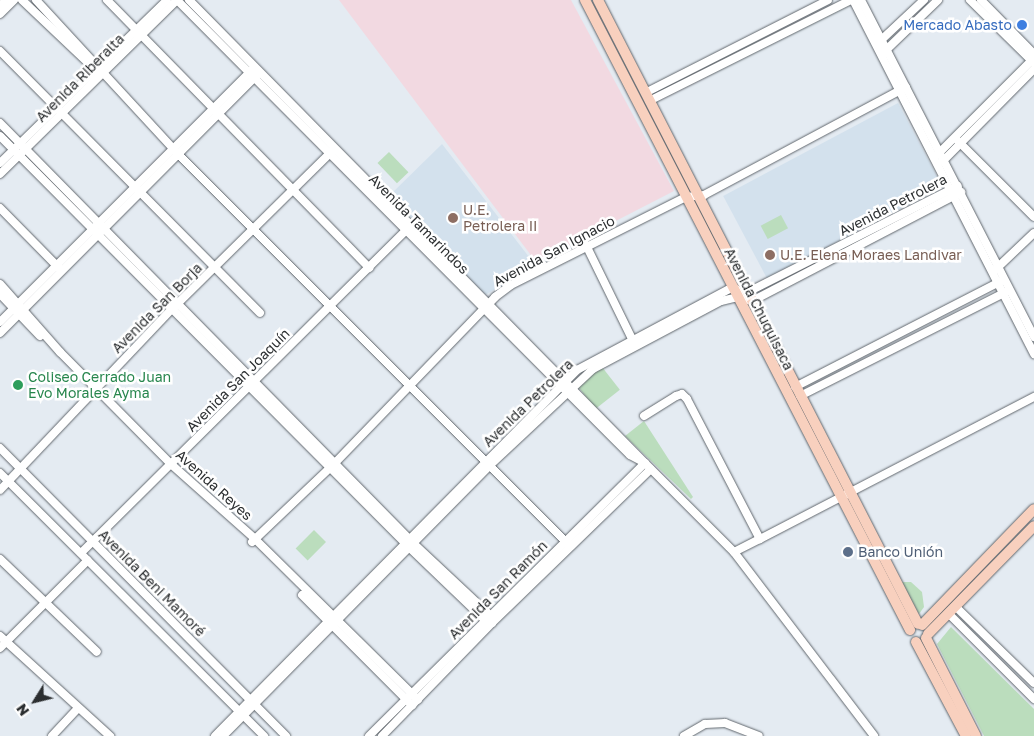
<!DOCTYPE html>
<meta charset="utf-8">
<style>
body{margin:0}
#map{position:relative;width:1034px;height:736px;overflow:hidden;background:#e4ebf2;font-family:"Golos Text",sans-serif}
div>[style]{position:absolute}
.industrial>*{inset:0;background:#f2d9e1}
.built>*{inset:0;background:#d3e1ed;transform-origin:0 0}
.green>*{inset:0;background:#bbddbd;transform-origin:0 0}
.roads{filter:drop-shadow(0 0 1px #61676d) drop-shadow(0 0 1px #61676d)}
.minor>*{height:8px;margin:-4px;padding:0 4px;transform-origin:4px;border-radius:4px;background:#fff}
.major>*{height:10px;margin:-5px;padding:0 5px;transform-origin:5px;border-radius:5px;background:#f8d0be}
.dots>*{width:14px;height:14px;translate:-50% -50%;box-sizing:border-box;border:2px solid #fff;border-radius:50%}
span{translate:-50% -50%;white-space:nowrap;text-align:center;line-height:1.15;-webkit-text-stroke:5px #fff;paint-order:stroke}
.shop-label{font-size:14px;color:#366cbe}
.right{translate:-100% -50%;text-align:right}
.street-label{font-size:14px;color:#2b2e30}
.education-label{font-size:14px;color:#785e54}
.left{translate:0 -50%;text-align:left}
.leisure-label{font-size:14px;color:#27864d}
.service-label{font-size:14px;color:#4e5e75}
.north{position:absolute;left:10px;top:676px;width:50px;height:50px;-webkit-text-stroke:4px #fff;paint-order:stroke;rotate:234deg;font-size:14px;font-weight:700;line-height:20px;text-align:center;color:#2b2e30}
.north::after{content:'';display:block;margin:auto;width:18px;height:22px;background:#2b2e30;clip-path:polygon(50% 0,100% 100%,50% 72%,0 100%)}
</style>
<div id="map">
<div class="industrial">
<i style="clip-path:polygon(339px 0,571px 0,674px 191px,536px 262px)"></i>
</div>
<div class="built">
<i style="left:898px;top:103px;width:94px;height:198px;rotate:62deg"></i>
<i style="clip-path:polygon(442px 144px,536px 266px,485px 295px,390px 195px)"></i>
</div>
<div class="green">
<i style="left:389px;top:152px;width:28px;height:16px;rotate:46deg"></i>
<i style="left:781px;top:215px;width:15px;height:23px;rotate:62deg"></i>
<i style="left:602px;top:367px;width:29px;height:31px;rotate:52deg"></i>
<i style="clip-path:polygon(644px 421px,693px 497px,691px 499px,625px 436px)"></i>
<i style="left:314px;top:530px;width:17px;height:26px;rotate:45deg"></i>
<i style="clip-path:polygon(901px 582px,911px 582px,922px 592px,924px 607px,919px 614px)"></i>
<i style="clip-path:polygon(951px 627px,1034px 709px,1034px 736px,984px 736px,937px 644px)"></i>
</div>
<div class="roads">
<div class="minor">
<i style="left:22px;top:0;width:105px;rotate:43.5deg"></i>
<i style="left:36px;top:0;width:209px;rotate:47.3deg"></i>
<i style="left:178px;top:154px;width:554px;rotate:45deg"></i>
<i style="left:107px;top:0;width:375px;rotate:45.6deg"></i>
<i style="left:177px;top:0;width:642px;rotate:45.13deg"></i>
<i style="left:630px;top:455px;width:17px;rotate:28deg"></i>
<i style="left:645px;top:463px;width:650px;rotate:-134.56deg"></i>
<i style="left:853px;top:0;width:398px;rotate:62.9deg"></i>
<i style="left:861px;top:0;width:379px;rotate:62.8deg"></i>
<i style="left:970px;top:0;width:90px;rotate:44.5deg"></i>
<i style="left:981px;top:0;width:76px;rotate:45.5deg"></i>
<i style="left:0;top:6px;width:8px;rotate:-45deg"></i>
<i style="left:0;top:14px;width:20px;rotate:-45deg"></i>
<i style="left:878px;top:43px;width:63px;rotate:-43.1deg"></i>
<i style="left:0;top:51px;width:369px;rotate:45.2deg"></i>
<i style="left:884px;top:52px;width:75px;rotate:-43.9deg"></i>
<i style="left:645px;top:93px;width:205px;rotate:-26.9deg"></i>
<i style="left:649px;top:101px;width:226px;rotate:-26.6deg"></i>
<i style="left:0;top:123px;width:590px;rotate:45.48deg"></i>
<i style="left:414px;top:544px;width:105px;rotate:43.1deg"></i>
<i style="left:491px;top:616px;width:7px;rotate:82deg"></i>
<i style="left:492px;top:623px;width:6px;rotate:-162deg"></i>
<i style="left:486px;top:621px;width:105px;rotate:-136.2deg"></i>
<i style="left:410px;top:548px;width:581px;rotate:-134.86deg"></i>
<i style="left:958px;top:141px;width:107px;rotate:45deg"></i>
<i style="left:938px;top:154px;width:136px;rotate:-45deg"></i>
<i style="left:943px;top:161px;width:129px;rotate:-45.3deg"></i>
<i style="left:0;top:163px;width:233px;rotate:-44.3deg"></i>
<i style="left:0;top:174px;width:248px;rotate:-44.5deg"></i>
<i style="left:0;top:208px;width:84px;rotate:45.5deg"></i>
<i style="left:586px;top:245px;width:105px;rotate:63.9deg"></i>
<i style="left:996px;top:269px;width:52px;rotate:-43.5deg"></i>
<i style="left:0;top:284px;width:91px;rotate:48.6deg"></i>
<i style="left:60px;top:352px;width:159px;rotate:45.3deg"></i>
<i style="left:172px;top:465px;width:111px;rotate:41.7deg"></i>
<i style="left:255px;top:539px;width:229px;rotate:44.6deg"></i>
<i style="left:0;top:294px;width:58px;rotate:46.4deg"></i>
<i style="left:0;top:322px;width:359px;rotate:-45deg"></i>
<i style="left:0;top:333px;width:366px;rotate:-45.1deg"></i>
<i style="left:795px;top:387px;width:232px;rotate:-27.2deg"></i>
<i style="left:800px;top:396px;width:231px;rotate:-26.8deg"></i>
<i style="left:644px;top:416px;width:38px;rotate:-32deg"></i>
<i style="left:676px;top:396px;width:6px;rotate:-18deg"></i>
<i style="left:682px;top:394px;width:7px;rotate:45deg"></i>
<i style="left:687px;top:399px;width:158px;rotate:62.5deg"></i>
<i style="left:760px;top:539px;width:309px;rotate:-27.4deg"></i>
<i style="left:0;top:448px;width:406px;rotate:45.2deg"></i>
<i style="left:0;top:473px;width:373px;rotate:44.9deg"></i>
<i style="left:0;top:490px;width:250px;rotate:-46.5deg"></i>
<i style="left:172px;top:309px;width:225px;rotate:-44.6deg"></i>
<i style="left:252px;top:542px;width:113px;rotate:-43.6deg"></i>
<i style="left:334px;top:464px;width:232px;rotate:-46deg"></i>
<i style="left:495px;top:297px;width:20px;rotate:-37deg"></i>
<i style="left:511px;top:285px;width:196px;rotate:-26.7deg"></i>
<i style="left:686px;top:197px;width:18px;rotate:-6deg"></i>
<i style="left:704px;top:195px;width:229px;rotate:-28.1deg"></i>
<i style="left:734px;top:552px;width:29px;rotate:-27deg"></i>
<i style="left:81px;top:553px;width:464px;rotate:-44.8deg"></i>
<i style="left:0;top:559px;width:134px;rotate:43.8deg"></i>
<i style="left:302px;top:595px;width:156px;rotate:45deg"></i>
<i style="left:955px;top:606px;width:110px;rotate:44.3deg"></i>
<i style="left:948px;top:613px;width:122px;rotate:45deg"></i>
<i style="left:0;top:636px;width:149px;rotate:42.3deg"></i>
<i style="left:0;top:648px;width:124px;rotate:-45deg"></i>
<i style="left:52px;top:736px;width:37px;rotate:-47deg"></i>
<i style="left:215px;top:736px;width:515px;rotate:-45.31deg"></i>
<i style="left:577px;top:370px;width:177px;rotate:-28deg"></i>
<i style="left:733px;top:287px;width:11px;rotate:34deg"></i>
<i style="left:742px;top:293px;width:6px;rotate:-9deg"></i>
<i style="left:748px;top:292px;width:235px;rotate:-26.8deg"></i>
<i style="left:223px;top:736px;width:379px;rotate:-45.4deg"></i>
<i style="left:489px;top:466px;width:142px;rotate:-43deg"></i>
<i style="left:593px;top:369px;width:145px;rotate:-28deg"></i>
<i style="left:721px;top:301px;width:17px;rotate:-13deg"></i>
<i style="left:738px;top:297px;width:15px;rotate:16deg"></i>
<i style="left:752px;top:301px;width:236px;rotate:-27.5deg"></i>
<i style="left:369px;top:736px;width:388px;rotate:-44.7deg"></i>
<i style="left:645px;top:463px;width:126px;rotate:45deg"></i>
<i style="left:734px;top:552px;width:231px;rotate:52.7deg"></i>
<i style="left:382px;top:736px;width:158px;rotate:-45.8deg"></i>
<i style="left:492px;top:623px;width:221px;rotate:-44.1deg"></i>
<i style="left:684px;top:736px;width:24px;rotate:-30deg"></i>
<i style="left:705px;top:724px;width:20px;rotate:-3deg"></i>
<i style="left:725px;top:723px;width:36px;rotate:21deg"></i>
</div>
<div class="major">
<i style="left:585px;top:0;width:709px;rotate:62.71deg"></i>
<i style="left:598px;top:0;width:701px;rotate:62.85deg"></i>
<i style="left:922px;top:625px;width:161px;rotate:-46deg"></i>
<i style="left:928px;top:634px;width:151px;rotate:-45.5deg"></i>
<i style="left:926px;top:638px;width:110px;rotate:63deg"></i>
<i style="left:916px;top:642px;width:106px;rotate:62deg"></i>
</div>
</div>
<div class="dots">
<i style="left:1022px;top:25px;background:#3f7fe0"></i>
<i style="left:453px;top:218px;background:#8d6e63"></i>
<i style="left:770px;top:255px;background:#8d6e63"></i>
<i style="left:18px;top:385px;background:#2e9e5b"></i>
<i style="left:848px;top:552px;background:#5c6f8a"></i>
</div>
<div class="shop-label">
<span class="right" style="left:1012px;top:25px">Mercado Abasto</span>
</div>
<div class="street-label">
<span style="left:80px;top:78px;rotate:-45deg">Avenida Riberalta</span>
<span style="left:893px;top:205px;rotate:-27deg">Avenida Petrolera</span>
<span style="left:419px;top:224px;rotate:45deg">Avenida Tamarindos</span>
<span style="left:554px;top:251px;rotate:-28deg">Avenida San Ignacio</span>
<span style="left:157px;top:308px;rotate:-45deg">Avenida San Borja</span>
<span style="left:759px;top:309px;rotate:63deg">Avenida Chuquisaca</span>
<span style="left:238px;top:380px;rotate:-45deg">Avenida San Joaquín</span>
<span style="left:528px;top:403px;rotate:-44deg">Avenida Petrolera</span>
<span style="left:214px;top:485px;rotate:42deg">Avenida Reyes</span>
<span style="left:152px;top:583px;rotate:45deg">Avenida Beni Mamoré</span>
<span style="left:498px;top:590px;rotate:-45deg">Avenida San Ramón</span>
</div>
<div class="education-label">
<span class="left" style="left:463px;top:218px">U.E.<br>Petrolera II</span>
<span class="left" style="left:780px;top:255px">U.E. Elena Moraes Landivar</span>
</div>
<div class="leisure-label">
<span class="left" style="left:28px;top:385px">Coliseo Cerrado Juan<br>Evo Morales Ayma</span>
</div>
<div class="service-label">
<span class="left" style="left:858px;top:552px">Banco Unión</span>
</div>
<div class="north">N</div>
</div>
